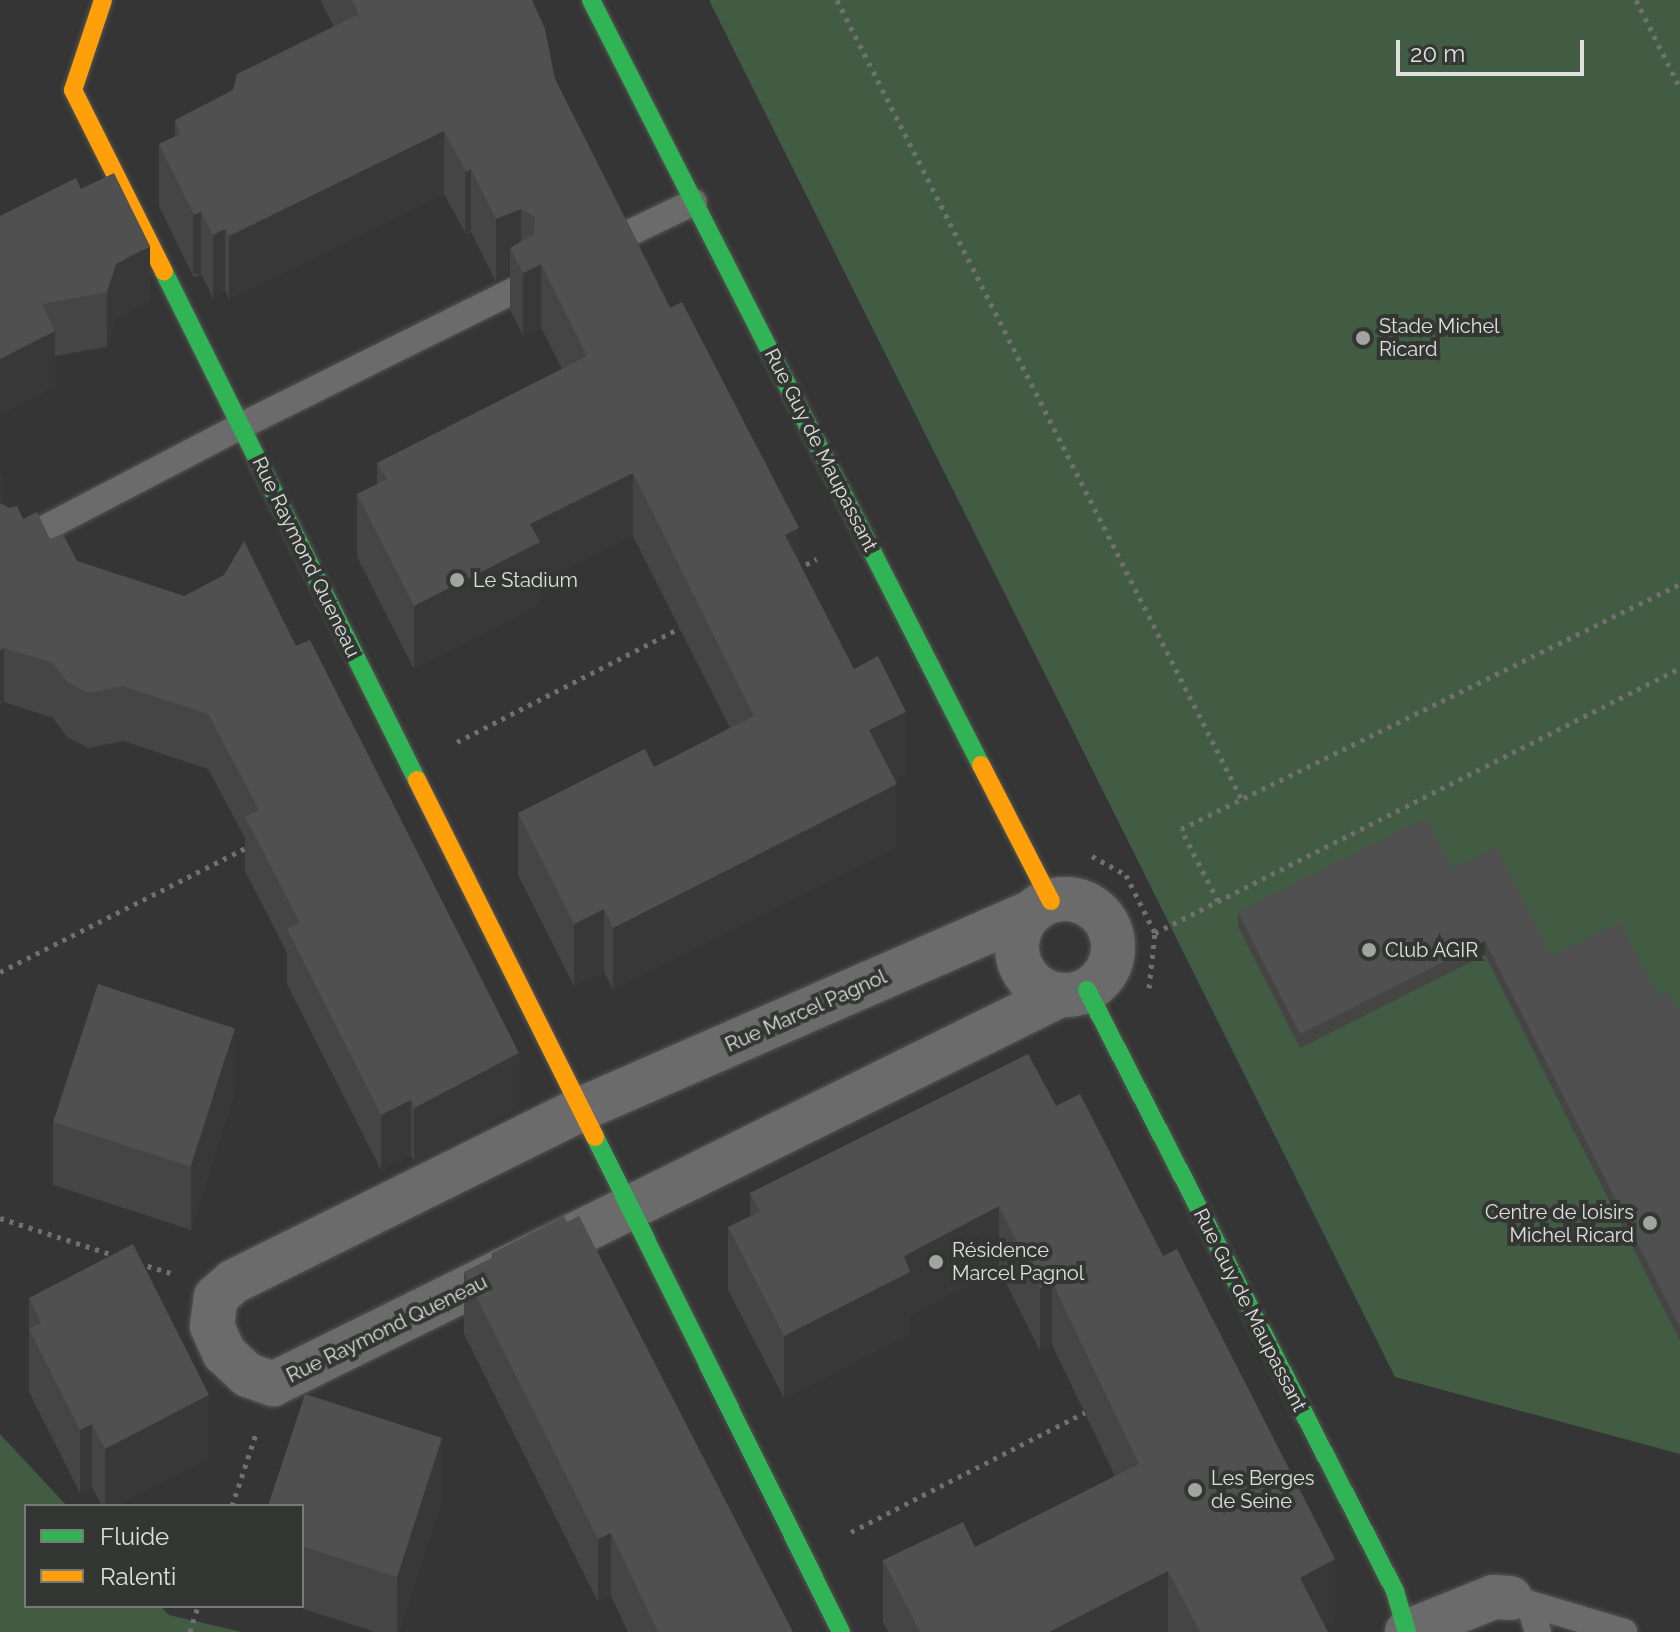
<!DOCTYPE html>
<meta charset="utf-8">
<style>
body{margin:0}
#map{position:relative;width:1680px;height:1632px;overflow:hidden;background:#343534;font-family:Raleway,sans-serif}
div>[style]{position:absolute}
.green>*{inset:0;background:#415c43}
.path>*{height:5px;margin-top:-2.5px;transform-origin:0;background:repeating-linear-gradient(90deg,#707070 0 4px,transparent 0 10px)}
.roads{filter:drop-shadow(0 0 2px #535453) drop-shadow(0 0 2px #535453)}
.lane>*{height:26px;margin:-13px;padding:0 13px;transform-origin:13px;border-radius:13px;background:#6a6b6a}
.street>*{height:44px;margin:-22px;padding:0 22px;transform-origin:22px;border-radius:22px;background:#6a6b6a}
.street>.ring{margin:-22px;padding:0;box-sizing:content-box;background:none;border:44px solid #6a6b6a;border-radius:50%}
.fast>*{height:18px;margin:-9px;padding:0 9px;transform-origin:9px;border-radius:9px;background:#30b455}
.slow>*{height:18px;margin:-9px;padding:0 9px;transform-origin:9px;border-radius:9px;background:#ff9f0a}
.wall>*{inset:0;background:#444544}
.shaded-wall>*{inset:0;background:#373837;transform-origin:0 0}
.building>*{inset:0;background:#4f504f;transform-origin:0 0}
.dots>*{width:22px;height:22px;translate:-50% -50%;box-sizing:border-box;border:4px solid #333633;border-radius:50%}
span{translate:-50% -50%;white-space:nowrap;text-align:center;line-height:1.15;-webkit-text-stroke:8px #333633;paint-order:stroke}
.poi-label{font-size:20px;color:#dee0de}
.left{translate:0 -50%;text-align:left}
.right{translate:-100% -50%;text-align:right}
.street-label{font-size:20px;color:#dee0de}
.legend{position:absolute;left:24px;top:1504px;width:280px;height:104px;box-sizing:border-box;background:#333633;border:2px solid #777a77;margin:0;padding:10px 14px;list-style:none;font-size:24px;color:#dee0de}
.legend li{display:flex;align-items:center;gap:16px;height:40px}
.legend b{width:40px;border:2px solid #777a77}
.scale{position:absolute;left:1396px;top:40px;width:188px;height:36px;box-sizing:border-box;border:4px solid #dee0de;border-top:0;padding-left:10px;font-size:24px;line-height:28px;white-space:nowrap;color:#dee0de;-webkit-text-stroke:6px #333633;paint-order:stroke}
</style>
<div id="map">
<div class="green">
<i style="clip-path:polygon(709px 0,1680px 0,1680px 1454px,1395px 1377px)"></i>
<i style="clip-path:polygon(0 1434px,67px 1506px,26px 1506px,26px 1606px,160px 1606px,169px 1615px,242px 1632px,0 1632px)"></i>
</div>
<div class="path">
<i style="left:837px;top:0;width:894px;rotate:63.15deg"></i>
<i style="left:1636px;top:0;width:98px;rotate:63.4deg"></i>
<i style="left:797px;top:569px;width:22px;rotate:-27deg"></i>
<i style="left:457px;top:742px;width:250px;rotate:-27.1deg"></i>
<i style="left:1092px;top:856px;width:39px;rotate:29deg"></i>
<i style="left:1126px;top:875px;width:65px;rotate:63.4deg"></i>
<i style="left:1218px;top:901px;width:81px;rotate:-117.2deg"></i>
<i style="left:1181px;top:829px;width:556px;rotate:-26.15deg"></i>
<i style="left:0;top:972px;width:279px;rotate:-26.8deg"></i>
<i style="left:1149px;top:988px;width:55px;rotate:-83.8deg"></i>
<i style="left:1155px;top:933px;width:588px;rotate:-26.78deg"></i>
<i style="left:0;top:1218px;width:123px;rotate:18deg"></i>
<i style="left:138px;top:1263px;width:34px;rotate:17deg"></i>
<i style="left:232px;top:1506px;width:76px;rotate:-71.6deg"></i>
<i style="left:851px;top:1532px;width:263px;rotate:-27.1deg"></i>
<i style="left:190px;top:1632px;width:27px;rotate:-73deg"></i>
</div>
<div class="roads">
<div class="lane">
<i style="left:619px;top:238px;width:83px;rotate:-25.6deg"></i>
<i style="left:13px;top:545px;width:257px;rotate:-27.6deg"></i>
<i style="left:241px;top:426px;width:313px;rotate:-26.4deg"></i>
<i style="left:1510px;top:1598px;width:119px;rotate:16.6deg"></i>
<i style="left:1529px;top:1604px;width:29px;rotate:72deg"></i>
</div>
<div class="street">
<i class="ring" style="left:1017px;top:899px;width:52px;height:52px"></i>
<i style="left:1030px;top:913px;width:490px;rotate:156.4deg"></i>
<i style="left:581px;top:1109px;width:389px;rotate:153.6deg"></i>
<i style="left:233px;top:1282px;width:23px;rotate:139deg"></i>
<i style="left:216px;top:1297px;width:29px;rotate:98deg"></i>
<i style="left:212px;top:1326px;width:30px;rotate:66deg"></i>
<i style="left:224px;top:1353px;width:33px;rotate:43deg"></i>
<i style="left:248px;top:1375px;width:27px;rotate:20deg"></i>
<i style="left:273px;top:1384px;width:878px;rotate:-26.3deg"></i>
<i style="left:1407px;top:1632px;width:93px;rotate:-22.1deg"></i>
<i style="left:1493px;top:1597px;width:17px;rotate:3deg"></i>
</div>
<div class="fast">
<i style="left:591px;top:0;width:859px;rotate:62.99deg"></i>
<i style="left:164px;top:272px;width:568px;rotate:63.53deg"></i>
<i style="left:1087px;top:990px;width:675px;rotate:62.87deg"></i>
<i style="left:1395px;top:1591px;width:43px;rotate:73.7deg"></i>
<i style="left:595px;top:1137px;width:553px;rotate:63.57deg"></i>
</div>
<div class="slow">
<i style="left:103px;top:0;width:95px;rotate:108.4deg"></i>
<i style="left:73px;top:90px;width:203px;rotate:63.4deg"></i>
<i style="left:981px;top:765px;width:153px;rotate:62.8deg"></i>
<i style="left:417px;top:780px;width:399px;rotate:63.5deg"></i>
</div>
</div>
<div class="wall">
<i style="clip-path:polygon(320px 0,532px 0,555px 79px,906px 774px,894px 780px,897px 847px,613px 990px,604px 972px,574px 986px,518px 875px,518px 813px,654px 767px,730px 728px,633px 536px,540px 582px,540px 604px,414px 669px,357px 557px,357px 494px,377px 484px,377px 463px,562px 369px,541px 327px,523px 335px,510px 310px,510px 276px,496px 282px,471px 232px,466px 234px,444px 194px,229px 299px,225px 291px,213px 298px,201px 274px,194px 278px,159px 206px,159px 144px,175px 136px,175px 120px,233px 90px,334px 27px)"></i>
<i style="clip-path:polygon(81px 189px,150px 301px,116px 319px,107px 347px,55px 356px,55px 386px,0 414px,0 216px)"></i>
<i style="clip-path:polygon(0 472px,3px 504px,50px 539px,77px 561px,184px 596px,519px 1108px,414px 1162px,411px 1155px,381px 1170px,287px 984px,287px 953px,245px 871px,245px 838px,208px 769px,123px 741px,88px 748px,67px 737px,53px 718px,4px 702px,0 704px)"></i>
<i style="clip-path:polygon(1452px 869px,1552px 956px,1659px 997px,1680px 1014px,1680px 1341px,1485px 955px,1300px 1048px,1238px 927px,1238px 912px)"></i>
<i style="clip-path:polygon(1028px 1054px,1335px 1622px,1325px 1627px,1328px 1632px,888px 1632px,883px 1622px,883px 1560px,975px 1547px,1115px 1476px,1052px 1345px,1040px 1351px,999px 1269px,910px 1315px,910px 1334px,784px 1398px,728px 1290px,728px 1227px,750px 1216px,750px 1193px)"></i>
<i style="clip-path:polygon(235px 1092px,191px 1230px,53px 1185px,53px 1122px)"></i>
<i style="clip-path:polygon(492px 1253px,793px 1632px,628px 1632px,611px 1596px,598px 1602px,464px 1334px,464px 1272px,492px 1258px)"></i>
<i style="clip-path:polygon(29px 1298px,209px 1458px,115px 1506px,102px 1506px,92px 1487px,80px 1493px,29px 1392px)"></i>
<i style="clip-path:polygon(442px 1501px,399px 1632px,375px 1632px,295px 1606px,302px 1606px,302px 1506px)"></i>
</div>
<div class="shaded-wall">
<i style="clip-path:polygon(444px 131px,444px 194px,229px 299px,229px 236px)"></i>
<i style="left:471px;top:169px;width:63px;height:6px;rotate:90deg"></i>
<i style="clip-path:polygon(521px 209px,521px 269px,510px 248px,510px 276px,496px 282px,496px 219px)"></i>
<i style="left:201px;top:212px;width:62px;height:8px;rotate:90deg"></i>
<i style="clip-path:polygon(225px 229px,225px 291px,213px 298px,213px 235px)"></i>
<i style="clip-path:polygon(150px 246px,150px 301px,116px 319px,107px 347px,107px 292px,116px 264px)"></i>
<i style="clip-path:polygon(541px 264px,541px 327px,523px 335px,523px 273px)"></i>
<i style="clip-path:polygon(55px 331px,55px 386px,0 414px,0 359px)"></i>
<i style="clip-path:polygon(633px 473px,633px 536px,540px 582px,540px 604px,414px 669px,414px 606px,530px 524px)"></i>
<i style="left:3px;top:478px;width:55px;height:5px;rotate:90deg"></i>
<i style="clip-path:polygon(799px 528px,799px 591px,785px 535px)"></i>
<i style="left:4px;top:648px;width:54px;height:4px;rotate:90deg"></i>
<i style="clip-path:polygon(906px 712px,906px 774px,869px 792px,869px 730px)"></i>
<i style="clip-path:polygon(897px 784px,897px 847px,613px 990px,613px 928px)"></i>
<i style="clip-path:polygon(604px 909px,604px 972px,574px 986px,574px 924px)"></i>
<i style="left:1485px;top:941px;width:14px;height:207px;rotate:90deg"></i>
<i style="clip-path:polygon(235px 1029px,235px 1092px,191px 1230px,191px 1167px)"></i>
<i style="clip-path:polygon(519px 1053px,519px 1108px,414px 1162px,414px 1108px)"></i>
<i style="clip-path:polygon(411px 1100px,411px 1155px,381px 1170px,381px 1115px)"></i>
<i style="clip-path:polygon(999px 1206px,999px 1269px,910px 1315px,910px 1334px,784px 1398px,784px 1336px,904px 1256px)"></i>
<i style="clip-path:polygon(1052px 1282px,1052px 1345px,1040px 1351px,1040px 1288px)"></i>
<i style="clip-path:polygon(209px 1395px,209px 1458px,115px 1506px,105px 1506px,105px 1449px)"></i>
<i style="clip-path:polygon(92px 1424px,92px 1487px,80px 1493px,80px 1430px)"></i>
<i style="clip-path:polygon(442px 1438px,442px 1501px,399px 1632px,397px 1632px,397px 1577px)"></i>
<i style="clip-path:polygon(611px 1533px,611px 1596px,598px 1602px,598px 1539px)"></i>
<i style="clip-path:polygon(1335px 1559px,1335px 1622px,1316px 1632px,1300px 1578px)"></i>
<i style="clip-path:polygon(1168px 1571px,1168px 1632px,1049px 1632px)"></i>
</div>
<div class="building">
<i style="clip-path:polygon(352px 0,532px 0,545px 29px,555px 79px,670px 308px,682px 302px,799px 528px,785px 535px,854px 669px,878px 656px,906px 712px,869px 730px,897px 784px,613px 928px,604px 909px,574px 924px,518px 813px,645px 749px,654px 767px,754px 716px,633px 473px,530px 524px,540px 542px,414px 606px,357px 494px,387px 479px,377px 463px,587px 356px,541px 264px,523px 273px,510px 248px,534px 234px,535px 217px,521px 209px,496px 219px,471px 169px,466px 172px,444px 131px,229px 236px,225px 229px,213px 235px,201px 212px,194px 215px,159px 144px,180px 134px,175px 120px,233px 90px,237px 74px,359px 14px)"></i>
<i style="clip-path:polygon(114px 173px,150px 246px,116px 264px,107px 292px,42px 304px,55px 331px,0 359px,0 216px,76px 178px,81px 189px)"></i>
<i style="clip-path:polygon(0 503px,9px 508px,17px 506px,23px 519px,37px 512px,50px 539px,63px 534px,77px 561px,184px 596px,224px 575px,244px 541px,296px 646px,310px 640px,519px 1053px,414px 1108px,411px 1100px,381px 1115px,287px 929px,300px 923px,245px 817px,259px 810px,208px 714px,123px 686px,88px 693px,67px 682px,53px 663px,4px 648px,0 650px)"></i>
<i style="clip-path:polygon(1426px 817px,1452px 869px,1496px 847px,1552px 956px,1620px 922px,1659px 997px,1668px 992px,1680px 1014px,1680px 1327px,1485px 941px,1300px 1034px,1238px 912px)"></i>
<i style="left:98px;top:984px;width:144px;height:145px;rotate:18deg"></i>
<i style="clip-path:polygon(1028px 1054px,1056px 1106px,1080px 1094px,1163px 1256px,1177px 1249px,1335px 1559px,1300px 1578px,1328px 1632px,1200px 1632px,1168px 1571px,1049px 1632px,920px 1632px,883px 1560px,963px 1522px,975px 1547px,1139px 1464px,1052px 1282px,1040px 1288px,999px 1206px,904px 1256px,910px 1272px,784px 1336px,728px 1227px,760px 1212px,750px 1193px)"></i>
<i style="clip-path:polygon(564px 1216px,567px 1222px,579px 1216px,793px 1632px,658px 1632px,611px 1533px,598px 1539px,464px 1272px,494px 1257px,492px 1253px)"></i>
<i style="clip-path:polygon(133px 1244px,209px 1395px,105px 1449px,92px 1424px,80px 1430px,29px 1329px,41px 1323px,29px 1298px)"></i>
<i style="clip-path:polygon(305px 1394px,442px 1438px,397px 1577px,302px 1546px,302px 1506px,268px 1506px)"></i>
</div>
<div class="dots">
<i style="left:1363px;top:338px;background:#a2a4a2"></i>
<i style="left:457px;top:580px;background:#a2a4a2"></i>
<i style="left:1369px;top:950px;background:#a2a4a2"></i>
<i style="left:1650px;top:1223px;background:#a2a4a2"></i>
<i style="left:936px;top:1262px;background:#a2a4a2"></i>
<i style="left:1195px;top:1490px;background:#a2a4a2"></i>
</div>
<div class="poi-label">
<span class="left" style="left:1379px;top:338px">Stade Michel<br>Ricard</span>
<span class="left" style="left:473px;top:580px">Le Stadium</span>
<span class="left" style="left:1385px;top:950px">Club AGIR</span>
<span class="right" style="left:1634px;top:1224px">Centre de loisirs<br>Michel Ricard</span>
<span class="left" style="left:952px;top:1262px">Résidence<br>Marcel Pagnol</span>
<span class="left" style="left:1211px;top:1490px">Les Berges<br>de Seine</span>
</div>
<div class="street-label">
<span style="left:821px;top:450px;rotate:63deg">Rue Guy de Maupassant</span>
<span style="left:306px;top:557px;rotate:64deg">Rue Raymond Queneau</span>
<span style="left:806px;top:1011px;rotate:-24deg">Rue Marcel Pagnol</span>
<span style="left:1250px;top:1310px;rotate:63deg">Rue Guy de Maupassant</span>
<span style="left:387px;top:1329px;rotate:-26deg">Rue Raymond Queneau</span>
</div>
<ul class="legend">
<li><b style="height:10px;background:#30b455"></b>Fluide</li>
<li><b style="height:10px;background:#ff9f0a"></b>Ralenti</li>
</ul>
<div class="scale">20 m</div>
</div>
